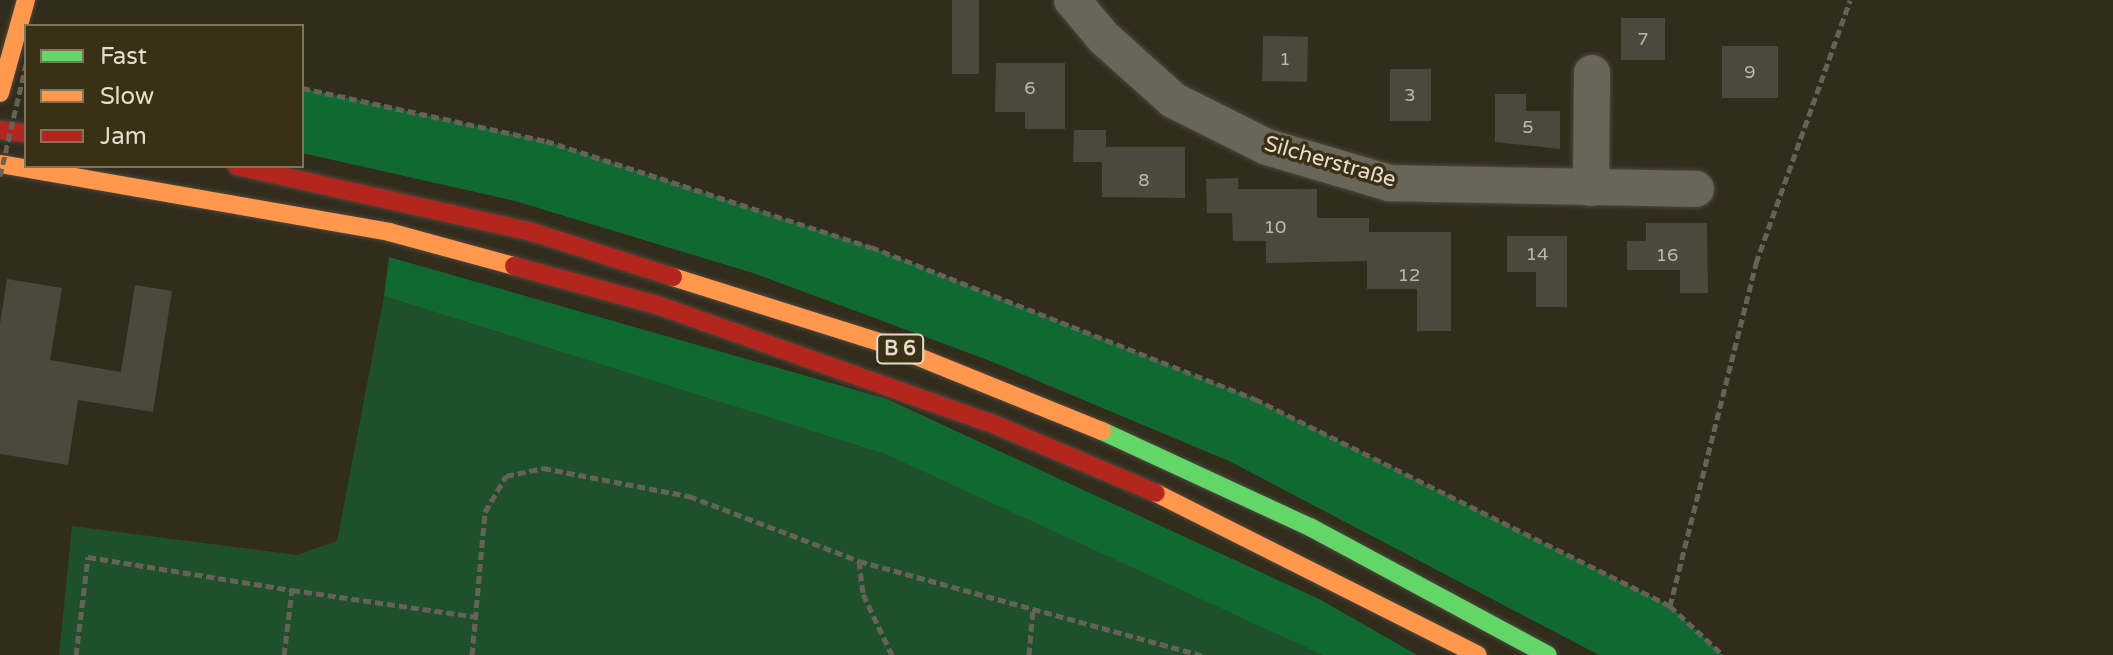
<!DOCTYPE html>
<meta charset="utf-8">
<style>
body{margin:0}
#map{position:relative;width:2113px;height:655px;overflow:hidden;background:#322c1d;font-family:"Varela Round",sans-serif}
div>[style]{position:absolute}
.green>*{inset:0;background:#1e512b}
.forest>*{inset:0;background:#116932}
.building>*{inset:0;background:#4d483b;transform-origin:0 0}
.path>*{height:5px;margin-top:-2.5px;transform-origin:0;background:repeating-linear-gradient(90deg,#666258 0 8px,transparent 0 12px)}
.roads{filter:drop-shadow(0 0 2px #4d483c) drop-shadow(0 0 2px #4d483c)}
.street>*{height:36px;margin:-18px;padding:0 18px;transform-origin:18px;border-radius:18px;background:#696659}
.fast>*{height:18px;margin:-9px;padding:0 9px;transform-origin:9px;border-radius:9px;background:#63d668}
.slow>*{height:18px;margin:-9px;padding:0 9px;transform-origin:9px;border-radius:9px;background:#ff974d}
.jam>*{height:18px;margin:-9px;padding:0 9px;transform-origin:9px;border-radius:9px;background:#b3261e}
.path-bridge>*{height:5px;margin-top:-2.5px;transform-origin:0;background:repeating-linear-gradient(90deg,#666258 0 8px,transparent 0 12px)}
span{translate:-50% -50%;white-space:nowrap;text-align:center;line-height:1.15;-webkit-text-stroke:7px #3a3015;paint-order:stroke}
.number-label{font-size:18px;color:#beb8a8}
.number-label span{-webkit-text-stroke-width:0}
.shield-label span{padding:2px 6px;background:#3a3015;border:2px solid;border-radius:6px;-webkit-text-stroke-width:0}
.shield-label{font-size:20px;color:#e3ddcd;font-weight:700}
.street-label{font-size:22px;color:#e3ddcd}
.legend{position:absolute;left:24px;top:24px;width:280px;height:144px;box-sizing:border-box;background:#3a3015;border:2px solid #7e755f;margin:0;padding:10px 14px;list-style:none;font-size:24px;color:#e3ddcd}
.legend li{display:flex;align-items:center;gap:16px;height:40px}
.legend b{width:40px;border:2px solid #7e755f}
</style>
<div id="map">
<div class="green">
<i style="clip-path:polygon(384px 296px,885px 454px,1322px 655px,59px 655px,72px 526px,297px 555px,337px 541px)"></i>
</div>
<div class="forest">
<i style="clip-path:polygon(302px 88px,546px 141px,871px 247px,1255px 399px,1670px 606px,1723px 655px,1599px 655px,1229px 461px,993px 362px,753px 273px,515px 201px,302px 153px)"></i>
<i style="clip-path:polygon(389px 257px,887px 399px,1321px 600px,1417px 655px,1322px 655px,885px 454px,384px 296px)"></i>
</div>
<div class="building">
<i style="left:952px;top:0;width:27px;height:74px"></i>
<i style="left:1665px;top:18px;width:42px;height:44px;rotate:90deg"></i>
<i style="left:1263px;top:36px;width:45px;height:45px;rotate:1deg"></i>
<i style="left:1722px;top:46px;width:56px;height:52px"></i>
<i style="clip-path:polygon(996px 63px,1065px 63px,1065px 129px,1025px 129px,1025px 112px,995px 112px)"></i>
<i style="left:1390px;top:69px;width:41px;height:52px"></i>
<i style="clip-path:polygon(1495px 94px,1526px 94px,1526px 111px,1560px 111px,1560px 149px,1495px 142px)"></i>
<i style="clip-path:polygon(1074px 130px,1106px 130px,1106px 147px,1185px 147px,1185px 198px,1102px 197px,1102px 162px,1073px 162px)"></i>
<i style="clip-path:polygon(1238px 178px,1238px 189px,1317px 189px,1317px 218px,1369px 218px,1369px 232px,1451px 232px,1451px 331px,1417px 331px,1417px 289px,1367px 289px,1367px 261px,1266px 263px,1266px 241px,1233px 241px,1232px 213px,1207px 213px,1206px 179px)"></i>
<i style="clip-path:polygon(1646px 223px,1707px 223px,1708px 293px,1680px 293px,1680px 270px,1627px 270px,1627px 241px,1646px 241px)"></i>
<i style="clip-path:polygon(1507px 236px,1567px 236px,1567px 307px,1536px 307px,1536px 272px,1507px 272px)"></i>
<i style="clip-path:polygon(7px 279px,62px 288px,50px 360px,121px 372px,135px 285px,172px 291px,153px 412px,78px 400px,68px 465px,0 454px,0 324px)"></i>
</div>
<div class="path">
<i style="left:302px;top:88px;width:250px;rotate:12.3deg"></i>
<i style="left:546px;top:141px;width:342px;rotate:18.1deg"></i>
<i style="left:871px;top:247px;width:413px;rotate:21.6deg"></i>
<i style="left:1255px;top:399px;width:464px;rotate:26.5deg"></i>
<i style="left:1670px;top:606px;width:72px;rotate:42.8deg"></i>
<i style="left:859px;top:561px;width:33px;rotate:83deg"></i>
<i style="left:863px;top:594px;width:68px;rotate:64.6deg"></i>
<i style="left:1670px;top:606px;width:354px;rotate:-75.9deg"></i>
<i style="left:1756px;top:263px;width:279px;rotate:-70.3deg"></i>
<i style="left:76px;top:655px;width:99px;rotate:-83deg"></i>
<i style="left:88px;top:557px;width:207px;rotate:9.2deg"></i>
<i style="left:284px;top:655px;width:65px;rotate:-83deg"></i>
<i style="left:292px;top:590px;width:188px;rotate:8.3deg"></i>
<i style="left:472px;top:655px;width:144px;rotate:-84.8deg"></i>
<i style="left:485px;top:512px;width:42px;rotate:-59.7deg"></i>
<i style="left:506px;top:476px;width:38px;rotate:-12deg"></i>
<i style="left:543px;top:468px;width:149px;rotate:10.9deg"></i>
<i style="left:689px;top:496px;width:182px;rotate:20.9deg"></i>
<i style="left:859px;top:561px;width:355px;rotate:15.4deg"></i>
<i style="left:1029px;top:655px;width:47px;rotate:-85.1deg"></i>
</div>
<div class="roads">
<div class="street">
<i style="left:1072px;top:0;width:50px;rotate:49.9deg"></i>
<i style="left:1104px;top:38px;width:93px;rotate:41.9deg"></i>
<i style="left:1173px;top:100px;width:105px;rotate:26.6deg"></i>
<i style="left:1267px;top:147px;width:127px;rotate:16.4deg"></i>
<i style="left:1389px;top:183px;width:307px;rotate:1.1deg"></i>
<i style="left:1591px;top:188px;width:115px;rotate:-89.5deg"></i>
</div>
<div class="fast">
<i style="left:1102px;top:431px;width:229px;rotate:24.8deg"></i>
<i style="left:1310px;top:527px;width:270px;rotate:28.3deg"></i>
</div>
<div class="slow">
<i style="left:0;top:93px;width:97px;rotate:-74.4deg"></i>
<i style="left:0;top:164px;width:395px;rotate:9.9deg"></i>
<i style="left:389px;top:232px;width:130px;rotate:15.2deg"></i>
<i style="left:673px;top:277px;width:226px;rotate:17.5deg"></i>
<i style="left:889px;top:345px;width:230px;rotate:22deg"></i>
<i style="left:1156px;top:493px;width:360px;rotate:26.7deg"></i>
</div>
<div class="jam">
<i style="left:0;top:130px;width:26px;rotate:7deg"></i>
<i style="left:237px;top:166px;width:302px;rotate:12.6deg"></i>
<i style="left:532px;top:232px;width:148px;rotate:17.7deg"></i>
<i style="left:514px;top:266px;width:148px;rotate:15.3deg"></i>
<i style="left:657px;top:305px;width:354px;rotate:19.5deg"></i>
<i style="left:991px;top:423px;width:179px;rotate:23deg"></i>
</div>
</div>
<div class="path-bridge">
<i style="left:0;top:176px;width:115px;rotate:-76.9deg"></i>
</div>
<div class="number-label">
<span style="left:1643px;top:39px">7</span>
<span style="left:1285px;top:59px">1</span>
<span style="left:1750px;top:72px">9</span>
<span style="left:1030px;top:88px">6</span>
<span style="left:1410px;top:95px">3</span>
<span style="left:1528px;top:127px">5</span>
<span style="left:1144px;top:180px">8</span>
<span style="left:1275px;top:227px">10</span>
<span style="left:1537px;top:254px">14</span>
<span style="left:1667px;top:255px">16</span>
<span style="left:1409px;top:275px">12</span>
</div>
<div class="shield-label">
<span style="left:900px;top:349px">B 6</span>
</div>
<div class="street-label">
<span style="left:1330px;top:162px;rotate:16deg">Silcherstraße</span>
</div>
<ul class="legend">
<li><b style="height:10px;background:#63d668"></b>Fast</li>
<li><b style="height:10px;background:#ff974d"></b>Slow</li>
<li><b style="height:10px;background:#b3261e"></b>Jam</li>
</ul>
</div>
